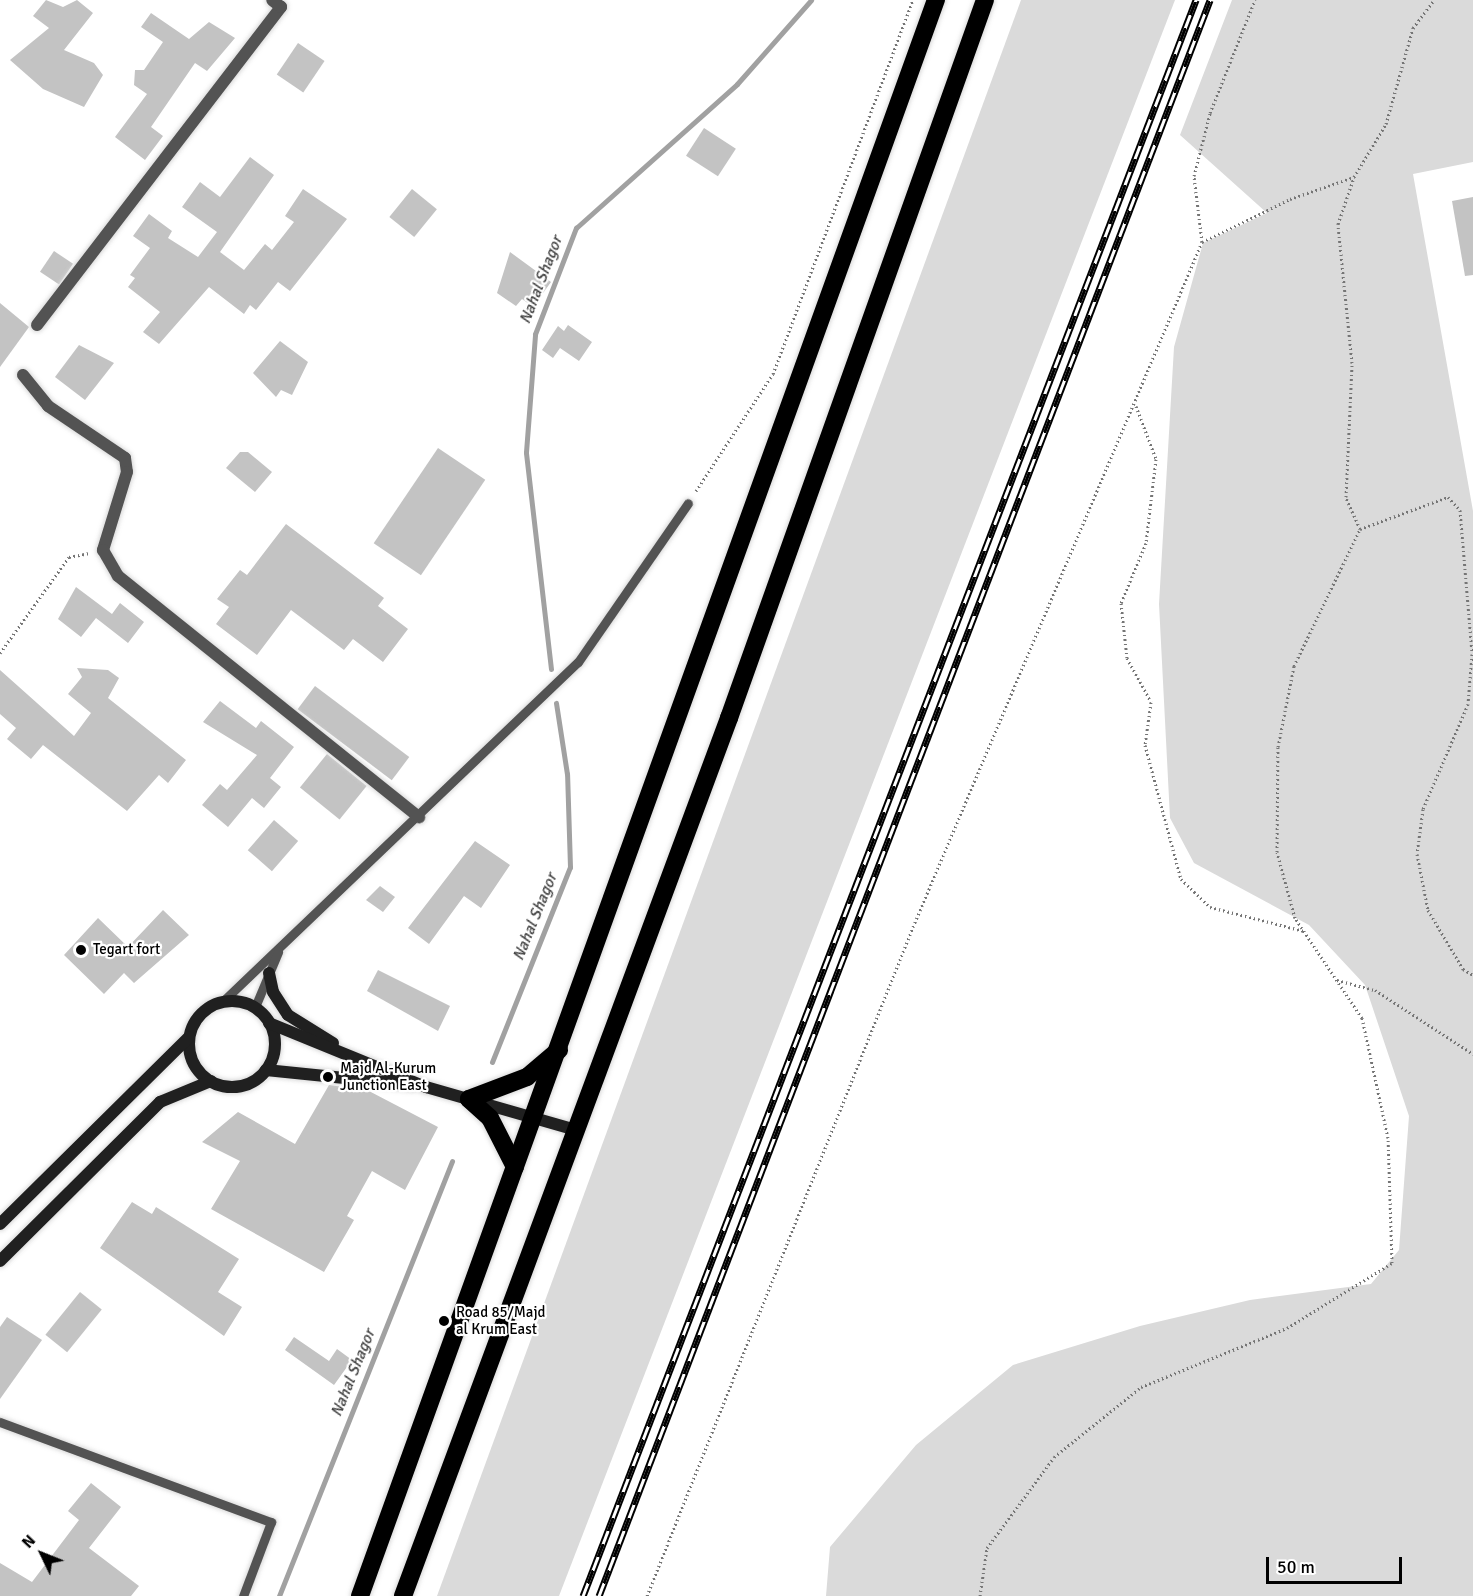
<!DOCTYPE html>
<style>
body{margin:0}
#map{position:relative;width:1473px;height:1596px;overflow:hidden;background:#fff;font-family:Signika,sans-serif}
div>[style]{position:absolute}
.green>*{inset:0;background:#dadada}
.stream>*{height:5px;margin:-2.5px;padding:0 2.5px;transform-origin:2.5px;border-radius:2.5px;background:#a1a1a1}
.building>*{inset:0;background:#c3c3c3;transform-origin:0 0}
.path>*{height:3px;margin-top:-1.5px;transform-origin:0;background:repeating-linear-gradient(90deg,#757575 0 1.5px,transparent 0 4.5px)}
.roads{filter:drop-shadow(0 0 2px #dbdbdb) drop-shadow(0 0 2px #dbdbdb)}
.lane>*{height:9px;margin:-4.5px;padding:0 4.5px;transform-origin:4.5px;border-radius:4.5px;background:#535353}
.street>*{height:12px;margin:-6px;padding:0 6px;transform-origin:6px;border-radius:6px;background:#535353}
.secondary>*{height:12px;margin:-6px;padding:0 6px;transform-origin:6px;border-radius:6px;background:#202020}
.secondary>.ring{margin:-6px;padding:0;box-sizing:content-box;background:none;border:12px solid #202020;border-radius:50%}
.highway>*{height:18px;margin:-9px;padding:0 9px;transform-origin:9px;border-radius:9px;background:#000}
.rail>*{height:7px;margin-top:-3.5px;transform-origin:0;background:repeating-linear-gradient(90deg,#fff 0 14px,#000 0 28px);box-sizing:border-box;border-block:2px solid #000}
.dots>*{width:16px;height:16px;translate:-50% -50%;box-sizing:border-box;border:3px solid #fff;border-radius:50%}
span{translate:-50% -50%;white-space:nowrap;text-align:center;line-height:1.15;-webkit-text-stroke:4.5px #fff;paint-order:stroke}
.poi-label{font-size:15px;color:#000}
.left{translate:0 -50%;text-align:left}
.water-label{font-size:16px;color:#424242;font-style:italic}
.north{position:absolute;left:12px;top:1524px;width:60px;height:60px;-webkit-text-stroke:4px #fff;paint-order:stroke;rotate:313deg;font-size:16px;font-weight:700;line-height:24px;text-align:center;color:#000}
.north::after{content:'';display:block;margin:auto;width:21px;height:27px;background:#000;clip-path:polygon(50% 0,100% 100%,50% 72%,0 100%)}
.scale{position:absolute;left:1266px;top:1557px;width:136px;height:27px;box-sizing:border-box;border:3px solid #000;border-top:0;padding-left:8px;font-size:18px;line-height:21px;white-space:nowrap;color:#000;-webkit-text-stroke:4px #fff;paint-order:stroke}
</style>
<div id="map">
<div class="green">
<i style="clip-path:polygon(1021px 0,1175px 0,559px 1596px,437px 1596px)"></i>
<i style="clip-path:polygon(1232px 0,1473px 0,1473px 162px,1413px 174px,1473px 511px,1473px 1596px,826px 1596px,830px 1547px,916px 1445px,1013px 1365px,1140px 1326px,1250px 1300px,1371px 1284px,1399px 1250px,1409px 1116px,1365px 985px,1309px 925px,1194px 863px,1170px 818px,1159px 604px,1174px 347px,1203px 243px,1267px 213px,1180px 135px)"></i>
</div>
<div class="stream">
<i style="left:551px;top:669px;width:218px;rotate:-96.6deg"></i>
<i style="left:526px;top:452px;width:118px;rotate:-85.6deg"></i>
<i style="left:535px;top:334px;width:114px;rotate:-68.9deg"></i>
<i style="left:576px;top:228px;width:216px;rotate:-41.8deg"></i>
<i style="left:737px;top:84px;width:112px;rotate:-48.6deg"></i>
<i style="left:492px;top:1062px;width:210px;rotate:-68.2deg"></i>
<i style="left:570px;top:867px;width:93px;rotate:-91.8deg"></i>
<i style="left:567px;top:774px;width:72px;rotate:-98.8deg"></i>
<i style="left:279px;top:1596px;width:468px;rotate:-68.3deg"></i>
</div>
<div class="building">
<i style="clip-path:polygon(46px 0,63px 7px,77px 0,93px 13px,64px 50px,94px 63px,103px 75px,84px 107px,43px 89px,10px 60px,49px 28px,33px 16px)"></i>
<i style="clip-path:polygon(151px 13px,189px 39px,209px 22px,235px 38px,207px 71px,195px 63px,151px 127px,163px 136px,145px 160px,115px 137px,147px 94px,134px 85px,135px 70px,144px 70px,163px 42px,141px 27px)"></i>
<i style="left:298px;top:43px;width:32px;height:38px;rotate:34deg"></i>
<i style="left:704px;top:128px;width:38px;height:33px;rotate:33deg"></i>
<i style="clip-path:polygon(250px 157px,274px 175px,220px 252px,244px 270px,265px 244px,272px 250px,294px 222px,285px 216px,303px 189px,347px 219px,290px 291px,278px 282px,256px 310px,250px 305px,244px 314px,209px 287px,159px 344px,143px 332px,160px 312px,128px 287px,135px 278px,130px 275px,150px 248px,133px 236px,149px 214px,172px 231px,168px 238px,198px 257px,217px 232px,182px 207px,200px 182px,220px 197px)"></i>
<i style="left:412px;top:189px;width:32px;height:36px;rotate:39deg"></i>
<i style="clip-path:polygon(1473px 197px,1473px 275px,1465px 276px,1452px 201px)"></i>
<i style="left:54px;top:251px;width:23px;height:25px;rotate:34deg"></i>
<i style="clip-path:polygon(510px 252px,551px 282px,533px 307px,522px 299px,516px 306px,497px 293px)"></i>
<i style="clip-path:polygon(0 303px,29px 327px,0 367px)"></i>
<i style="clip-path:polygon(568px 325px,592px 342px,579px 361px,560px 348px,553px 358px,542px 350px,558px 326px,564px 331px)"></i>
<i style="clip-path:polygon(280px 341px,308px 362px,292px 395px,281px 390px,276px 397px,253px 373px)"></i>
<i style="clip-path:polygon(79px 345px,114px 363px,85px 400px,55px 377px)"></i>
<i style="left:438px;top:448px;width:57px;height:115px;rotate:34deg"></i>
<i style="clip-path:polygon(240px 452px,248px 452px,272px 472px,255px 492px,226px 468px)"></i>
<i style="clip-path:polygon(286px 524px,384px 598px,378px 606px,408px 629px,383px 662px,353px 639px,344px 650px,291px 610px,257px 655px,216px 624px,229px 607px,217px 599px,240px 570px,247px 575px)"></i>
<i style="clip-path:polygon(76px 587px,112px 614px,120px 603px,144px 622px,128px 643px,96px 618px,81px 637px,58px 619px)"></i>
<i style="clip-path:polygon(77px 668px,108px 670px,119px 678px,108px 698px,186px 760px,168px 783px,159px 775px,127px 811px,43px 745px,31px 759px,7px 739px,16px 728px,0 714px,0 670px,74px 736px,91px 713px,68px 694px,82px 677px)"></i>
<i style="left:315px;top:686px;width:118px;height:29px;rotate:37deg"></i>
<i style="clip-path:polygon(220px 701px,256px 728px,261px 721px,294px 747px,270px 778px,281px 787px,264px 808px,252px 798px,228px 827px,202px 805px,220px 784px,227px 790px,257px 755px,203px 722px)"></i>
<i style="left:327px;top:754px;width:51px;height:43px;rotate:39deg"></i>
<i style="left:274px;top:820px;width:32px;height:40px;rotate:41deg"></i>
<i style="clip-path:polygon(475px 841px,510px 865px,481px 908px,464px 896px,429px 944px,408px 928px)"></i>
<i style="clip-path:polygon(380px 886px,395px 897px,383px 912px,366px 900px)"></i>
<i style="clip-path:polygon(163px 910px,189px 935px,134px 983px,124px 973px,104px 994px,64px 955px,98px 918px,128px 947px)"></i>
<i style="clip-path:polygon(378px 970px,450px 1006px,438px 1031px,367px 991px)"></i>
<i style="clip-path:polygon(329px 1085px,367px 1090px,438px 1127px,405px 1190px,372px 1171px,347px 1216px,354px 1220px,324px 1272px,211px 1209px,240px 1161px,202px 1142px,238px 1112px,295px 1144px)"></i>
<i style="clip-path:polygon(132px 1202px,152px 1214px,156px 1207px,239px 1259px,218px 1292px,242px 1307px,224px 1336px,100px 1248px)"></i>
<i style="left:80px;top:1292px;width:28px;height:55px;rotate:39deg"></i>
<i style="clip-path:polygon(7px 1317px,42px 1340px,0 1399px,0 1327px)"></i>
<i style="clip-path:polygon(294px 1337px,329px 1361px,337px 1349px,352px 1360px,334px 1385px,285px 1350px)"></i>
<i style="clip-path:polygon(91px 1483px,121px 1507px,89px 1548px,139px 1586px,131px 1596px,0 1596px,0 1563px,32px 1582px,79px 1520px,68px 1511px)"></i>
</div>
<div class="path">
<i style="left:1202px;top:242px;width:66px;rotate:-96.9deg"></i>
<i style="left:1194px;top:176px;width:65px;rotate:-75.7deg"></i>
<i style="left:1210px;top:113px;width:122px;rotate:-68.3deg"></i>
<i style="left:1136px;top:406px;width:57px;rotate:69.3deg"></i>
<i style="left:1156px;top:459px;width:85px;rotate:96.8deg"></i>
<i style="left:1146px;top:543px;width:65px;rotate:112.6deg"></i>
<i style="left:1121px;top:603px;width:55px;rotate:83.8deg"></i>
<i style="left:1127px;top:658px;width:50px;rotate:61.4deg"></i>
<i style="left:1151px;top:702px;width:43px;rotate:97.9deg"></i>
<i style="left:1145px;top:745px;width:139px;rotate:75deg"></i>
<i style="left:1181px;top:879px;width:40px;rotate:44deg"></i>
<i style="left:1210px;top:907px;width:97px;rotate:14.3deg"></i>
<i style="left:696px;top:491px;width:140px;rotate:-56.7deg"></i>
<i style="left:773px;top:374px;width:399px;rotate:-69.5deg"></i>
<i style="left:1360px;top:529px;width:94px;rotate:-20deg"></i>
<i style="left:1448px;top:497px;width:18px;rotate:47deg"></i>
<i style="left:1460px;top:510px;width:144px;rotate:85.2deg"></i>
<i style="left:1472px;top:654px;width:50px;rotate:94.6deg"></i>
<i style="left:1468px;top:704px;width:114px;rotate:113.2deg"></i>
<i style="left:1423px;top:809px;width:45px;rotate:97.6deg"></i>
<i style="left:1417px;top:854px;width:57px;rotate:78.9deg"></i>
<i style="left:1428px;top:910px;width:69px;rotate:59.3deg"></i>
<i style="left:1463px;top:969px;width:12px;rotate:31deg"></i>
<i style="left:0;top:653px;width:118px;rotate:-54.3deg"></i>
<i style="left:69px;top:557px;width:20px;rotate:-11deg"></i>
<i style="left:1337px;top:980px;width:39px;rotate:15deg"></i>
<i style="left:1375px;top:990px;width:117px;rotate:33.1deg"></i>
<i style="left:647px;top:1596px;width:720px;rotate:-68.32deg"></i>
<i style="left:913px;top:927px;width:743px;rotate:-67.13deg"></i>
<i style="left:1202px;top:242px;width:98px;rotate:-26deg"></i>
<i style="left:1290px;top:199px;width:68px;rotate:-19deg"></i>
<i style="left:980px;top:1596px;width:49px;rotate:-81.7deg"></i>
<i style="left:987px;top:1548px;width:113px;rotate:-53.6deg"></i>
<i style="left:1054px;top:1457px;width:112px;rotate:-38.8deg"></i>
<i style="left:1141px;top:1387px;width:157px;rotate:-22deg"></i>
<i style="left:1287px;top:1328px;width:123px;rotate:-31.8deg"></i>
<i style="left:1392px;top:1263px;width:125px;rotate:-91.8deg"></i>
<i style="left:1388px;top:1138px;width:123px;rotate:-102.2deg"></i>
<i style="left:1362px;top:1018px;width:120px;rotate:-123.8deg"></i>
<i style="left:1295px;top:918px;width:68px;rotate:-105.3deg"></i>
<i style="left:1277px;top:852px;width:105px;rotate:-89.5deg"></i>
<i style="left:1278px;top:747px;width:83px;rotate:-78.8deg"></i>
<i style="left:1294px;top:666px;width:152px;rotate:-64.3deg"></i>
<i style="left:1360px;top:529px;width:35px;rotate:-114deg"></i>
<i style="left:1346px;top:497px;width:134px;rotate:-87.4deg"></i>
<i style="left:1352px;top:363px;width:140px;rotate:-95.8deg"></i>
<i style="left:1338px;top:224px;width:50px;rotate:-71.2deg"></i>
<i style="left:1354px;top:177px;width:62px;rotate:-58.9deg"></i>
<i style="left:1386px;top:124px;width:100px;rotate:-74.3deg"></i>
<i style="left:1413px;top:28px;width:35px;rotate:-53deg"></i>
</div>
<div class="roads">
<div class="lane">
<i style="left:222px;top:1002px;width:492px;rotate:-43.7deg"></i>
<i style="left:578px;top:662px;width:193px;rotate:-55.3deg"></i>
<i style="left:255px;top:1007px;width:60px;rotate:-67.3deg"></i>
<i style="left:0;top:1422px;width:289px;rotate:20.3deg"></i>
<i style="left:271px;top:1522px;width:79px;rotate:110.7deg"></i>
</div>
<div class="street">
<i style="left:37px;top:325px;width:401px;rotate:-52.5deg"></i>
<i style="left:281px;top:7px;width:11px;rotate:-142deg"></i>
<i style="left:23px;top:375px;width:40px;rotate:51deg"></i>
<i style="left:48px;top:406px;width:93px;rotate:34deg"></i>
<i style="left:125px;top:458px;width:14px;rotate:82deg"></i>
<i style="left:127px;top:472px;width:82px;rotate:107.1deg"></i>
<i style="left:103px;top:550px;width:30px;rotate:60deg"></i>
<i style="left:118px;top:576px;width:386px;rotate:38.7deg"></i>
</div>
<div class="secondary">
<i style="left:269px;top:973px;width:19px;rotate:78deg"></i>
<i style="left:273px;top:992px;width:27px;rotate:57deg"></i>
<i style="left:288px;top:1015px;width:53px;rotate:31.9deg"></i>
<i class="ring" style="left:189px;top:1001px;width:74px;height:74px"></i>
<i style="left:269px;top:1023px;width:170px;rotate:22.2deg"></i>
<i style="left:426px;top:1087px;width:156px;rotate:16deg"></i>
<i style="left:266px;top:1070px;width:148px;rotate:5.8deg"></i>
<i style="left:0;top:1224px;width:266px;rotate:-44.7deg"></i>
<i style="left:0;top:1261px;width:226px;rotate:-44.8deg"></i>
<i style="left:160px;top:1102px;width:55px;rotate:-22.4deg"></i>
</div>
<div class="highway">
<i style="left:469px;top:1099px;width:62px;rotate:-20.8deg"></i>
<i style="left:527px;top:1077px;width:42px;rotate:-40.2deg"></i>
<i style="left:469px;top:1099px;width:28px;rotate:42deg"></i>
<i style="left:490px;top:1118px;width:55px;rotate:63deg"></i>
<i style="left:360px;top:1596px;width:1697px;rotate:-70.16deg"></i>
<i style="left:403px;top:1596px;width:937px;rotate:-69.63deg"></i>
<i style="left:729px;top:718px;width:762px;rotate:-70.38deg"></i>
</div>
</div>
<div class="rail">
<i style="left:583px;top:1596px;width:1710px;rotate:-68.99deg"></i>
<i style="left:599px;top:1596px;width:1709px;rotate:-69.05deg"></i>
</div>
<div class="dots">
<i style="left:81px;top:950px;background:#000"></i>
<i style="left:328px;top:1077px;background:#000"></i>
<i style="left:444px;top:1321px;background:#000"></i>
</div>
<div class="poi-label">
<span class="left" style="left:93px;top:950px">Tegart fort</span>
<span class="left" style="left:340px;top:1077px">Majd Al-Kurum<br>Junction East</span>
<span class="left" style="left:456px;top:1321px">Road 85/Majd<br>al Krum East</span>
</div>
<div class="water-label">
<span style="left:541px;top:280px;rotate:-69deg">Nahal Shagor</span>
<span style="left:535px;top:917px;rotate:-68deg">Nahal Shagor</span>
<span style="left:353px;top:1373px;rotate:-68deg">Nahal Shagor</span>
</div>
<div class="north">N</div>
<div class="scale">50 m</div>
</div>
